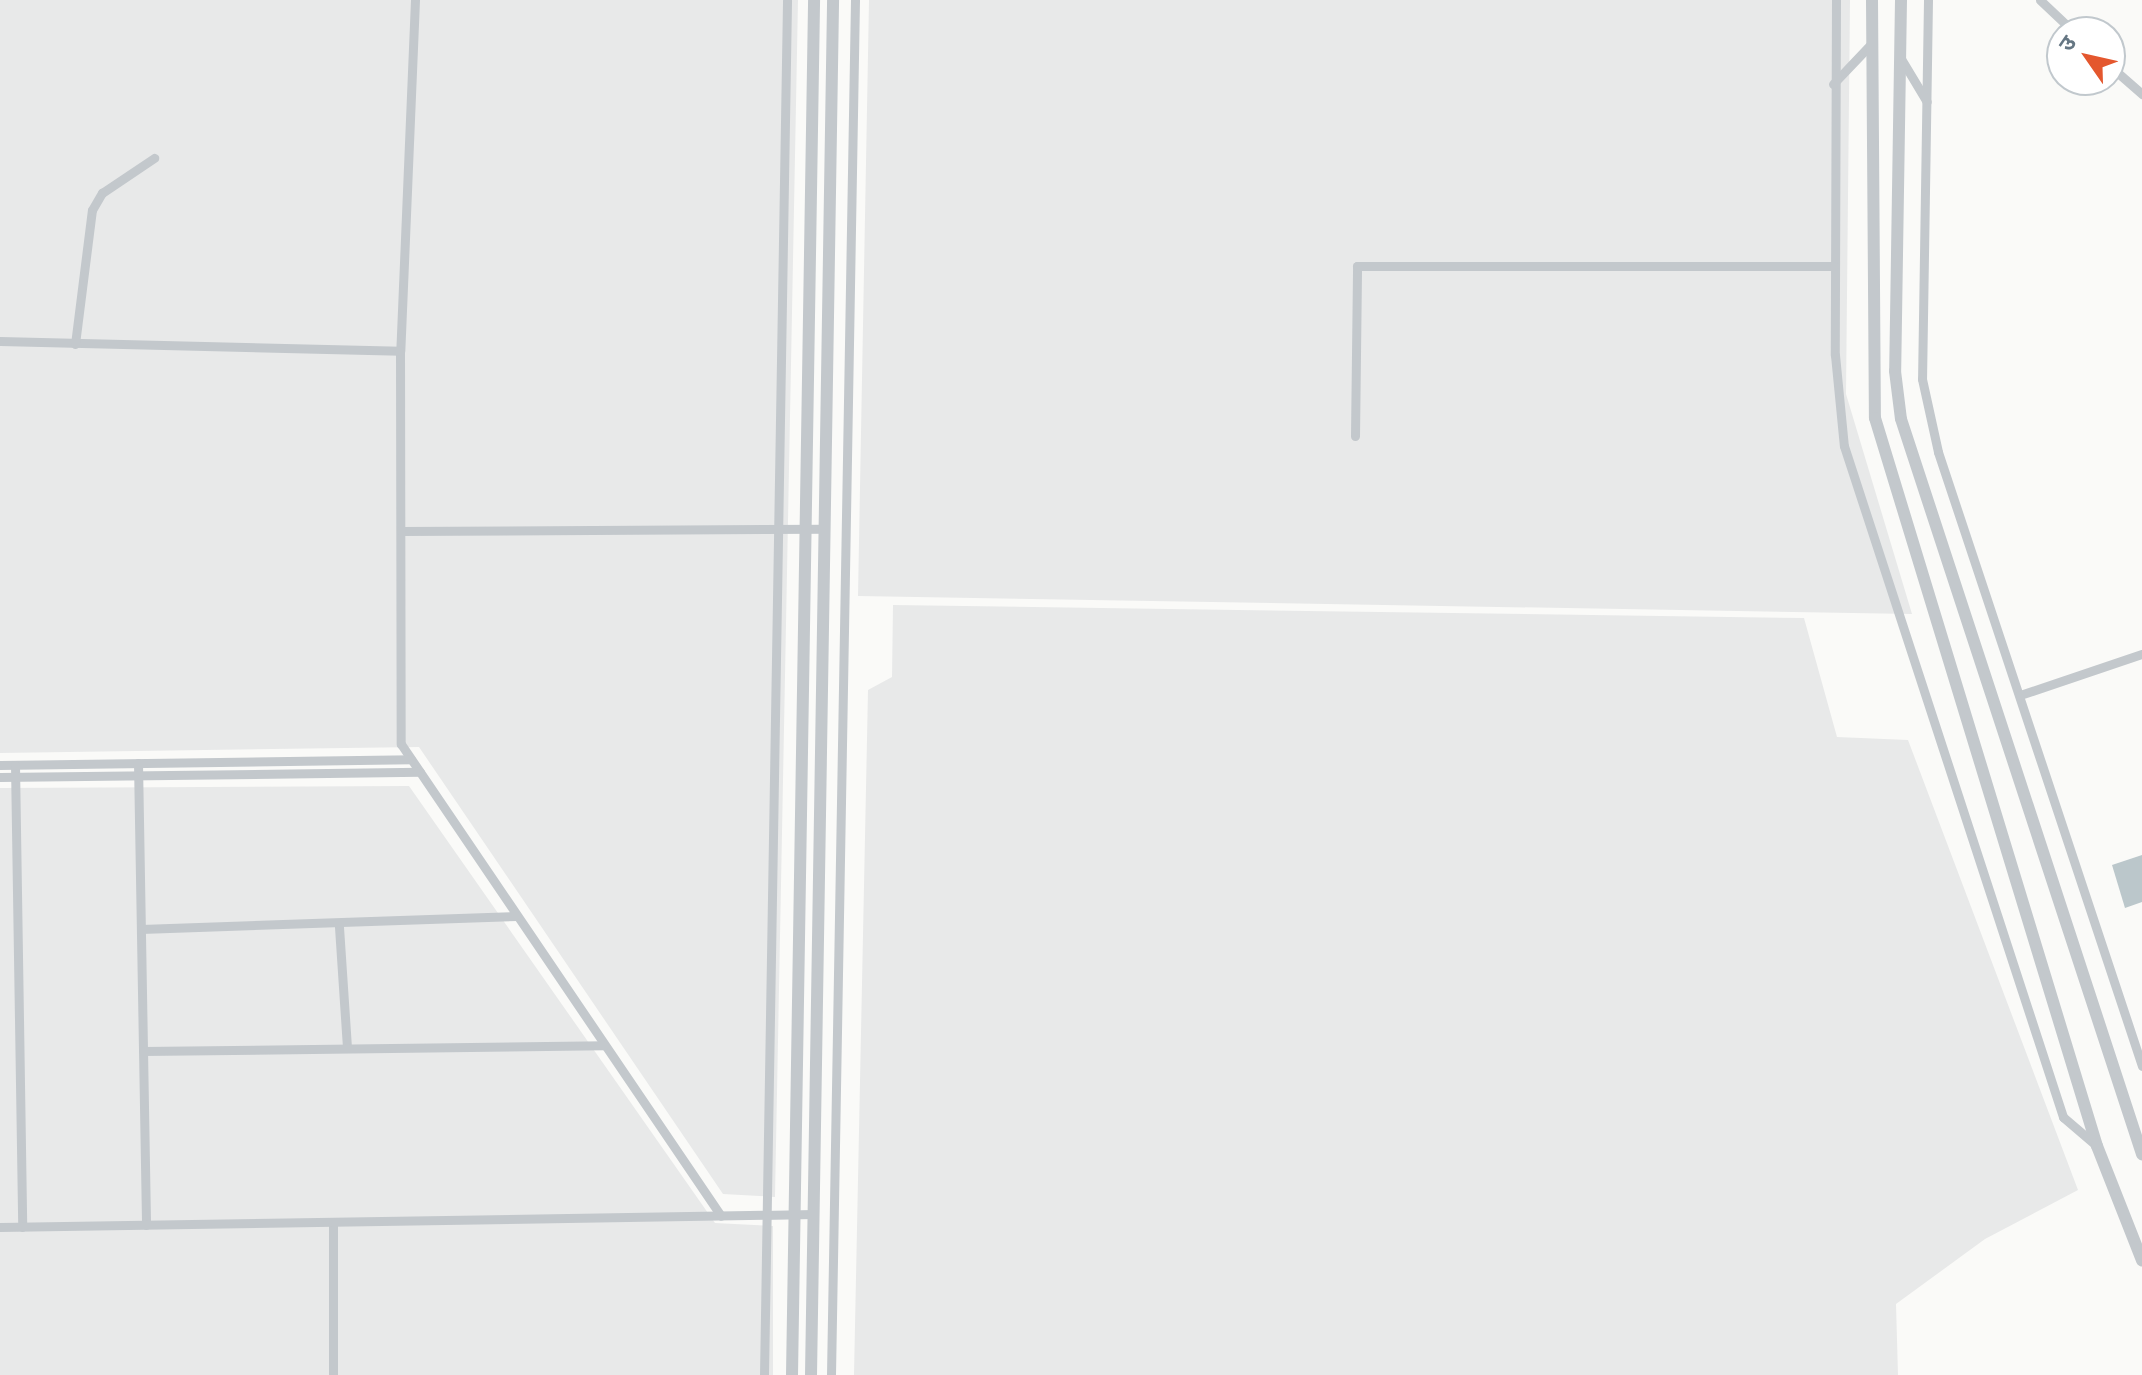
<!DOCTYPE html>
<meta charset="utf-8">
<style>
body{margin:0}
#map{position:relative;width:2142px;height:1375px;overflow:hidden;background:#fafaf8;font-family:"Roboto Condensed","Noto Sans Devanagari",sans-serif}
div>[style]{position:absolute}
.built>*{inset:0;background:#e8e9e9}
.water>*{inset:0;background:#bbc7cb}
.minor>*{height:9px;margin:-4.5px;padding:0 4.5px;transform-origin:4.5px;border-radius:4.5px;background:#c3c8cc}
.tertiary>*{height:12px;margin:-6px;padding:0 6px;transform-origin:6px;border-radius:6px;background:#c3c8cc}
span{translate:-50% -50%;white-space:nowrap;text-align:center;line-height:1.15;-webkit-text-stroke:8px #fff;paint-order:stroke}
.north{position:absolute;left:2046px;top:16px;width:80px;height:80px;box-sizing:border-box;background:#fff;border:2px solid #c1c8cd;border-radius:50%;rotate:304deg;font-size:22px;font-weight:700;line-height:32px;text-align:center;color:#657683}
.north::after{content:'';display:block;margin:auto;width:28px;height:36px;background:#e4572e;clip-path:polygon(50% 0,100% 100%,50% 72%,0 100%)}
</style>
<div id="map">
<div class="built">
<i style="clip-path:polygon(0 0,798px 0,775px 1197px,723px 1194px,419px 747px,0 753px)"></i>
<i style="clip-path:polygon(869px 0,1850px 0,1846px 394px,1912px 614px,858px 596px)"></i>
<i style="clip-path:polygon(893px 605px,1804px 618px,1837px 737px,1908px 740px,2078px 1190px,1985px 1239px,1896px 1304px,1898px 1375px,854px 1375px,868px 690px,892px 677px)"></i>
<i style="clip-path:polygon(409px 786px,715px 1223px,773px 1226px,773px 1375px,0 1375px,0 788px)"></i>
</div>
<div class="water">
<i style="clip-path:polygon(2142px 855px,2142px 902px,2125px 908px,2112px 865px)"></i>
</div>
<div class="minor">
<i style="left:415px;top:0;width:351px;rotate:92.4deg"></i>
<i style="left:400px;top:351px;width:393px;rotate:89.9deg"></i>
<i style="left:401px;top:744px;width:570px;rotate:55.86deg"></i>
<i style="left:1836px;top:0;width:355px;rotate:90.2deg"></i>
<i style="left:1835px;top:355px;width:91px;rotate:84.4deg"></i>
<i style="left:1844px;top:446px;width:706px;rotate:71.92deg"></i>
<i style="left:2063px;top:1117px;width:45px;rotate:40.5deg"></i>
<i style="left:1928px;top:0;width:379px;rotate:90.9deg"></i>
<i style="left:1922px;top:379px;width:75px;rotate:77.6deg"></i>
<i style="left:1938px;top:452px;width:647px;rotate:71.62deg"></i>
<i style="left:2040px;top:0;width:47px;rotate:43.3deg"></i>
<i style="left:1900px;top:57px;width:52px;rotate:59deg"></i>
<i style="left:2110px;top:66px;width:43px;rotate:41.2deg"></i>
<i style="left:1833px;top:84px;width:57px;rotate:-46.4deg"></i>
<i style="left:0;top:341px;width:400px;rotate:1.4deg"></i>
<i style="left:75px;top:344px;width:135px;rotate:-82.8deg"></i>
<i style="left:92px;top:210px;width:20px;rotate:-60deg"></i>
<i style="left:102px;top:193px;width:63px;rotate:-33.9deg"></i>
<i style="left:1355px;top:436px;width:170px;rotate:-89.3deg"></i>
<i style="left:1357px;top:266px;width:477px"></i>
<i style="left:401px;top:531px;width:424px;rotate:-0.3deg"></i>
<i style="left:2020px;top:695px;width:129px;rotate:-18.6deg"></i>
<i style="left:138px;top:763px;width:462px;rotate:89deg"></i>
<i style="left:0;top:765px;width:411px;rotate:-0.8deg"></i>
<i style="left:15px;top:765px;width:462px;rotate:89.1deg"></i>
<i style="left:0;top:777px;width:420px;rotate:-0.7deg"></i>
<i style="left:339px;top:927px;width:121px;rotate:86.2deg"></i>
<i style="left:141px;top:929px;width:376px;rotate:-2deg"></i>
<i style="left:143px;top:1051px;width:461px;rotate:-0.7deg"></i>
<i style="left:333px;top:1222px;width:153px;rotate:90deg"></i>
<i style="left:0;top:1227px;width:814px;rotate:-0.91deg"></i>
<i style="left:764px;top:1375px;width:1375px;rotate:-89.04deg"></i>
<i style="left:831px;top:1375px;width:1375px;rotate:-89deg"></i>
</div>
<div class="tertiary">
<i style="left:1872px;top:0;width:418px;rotate:89.6deg"></i>
<i style="left:1875px;top:418px;width:761px;rotate:73.04deg"></i>
<i style="left:2097px;top:1146px;width:123px;rotate:68.5deg"></i>
<i style="left:1901px;top:0;width:371px;rotate:90.9deg"></i>
<i style="left:1895px;top:371px;width:48px;rotate:82.9deg"></i>
<i style="left:1901px;top:419px;width:774px;rotate:71.85deg"></i>
<i style="left:792px;top:1375px;width:1375px;rotate:-89.08deg"></i>
<i style="left:811px;top:1375px;width:1375px;rotate:-89.08deg"></i>
</div>
<div class="north">उ</div>
</div>
